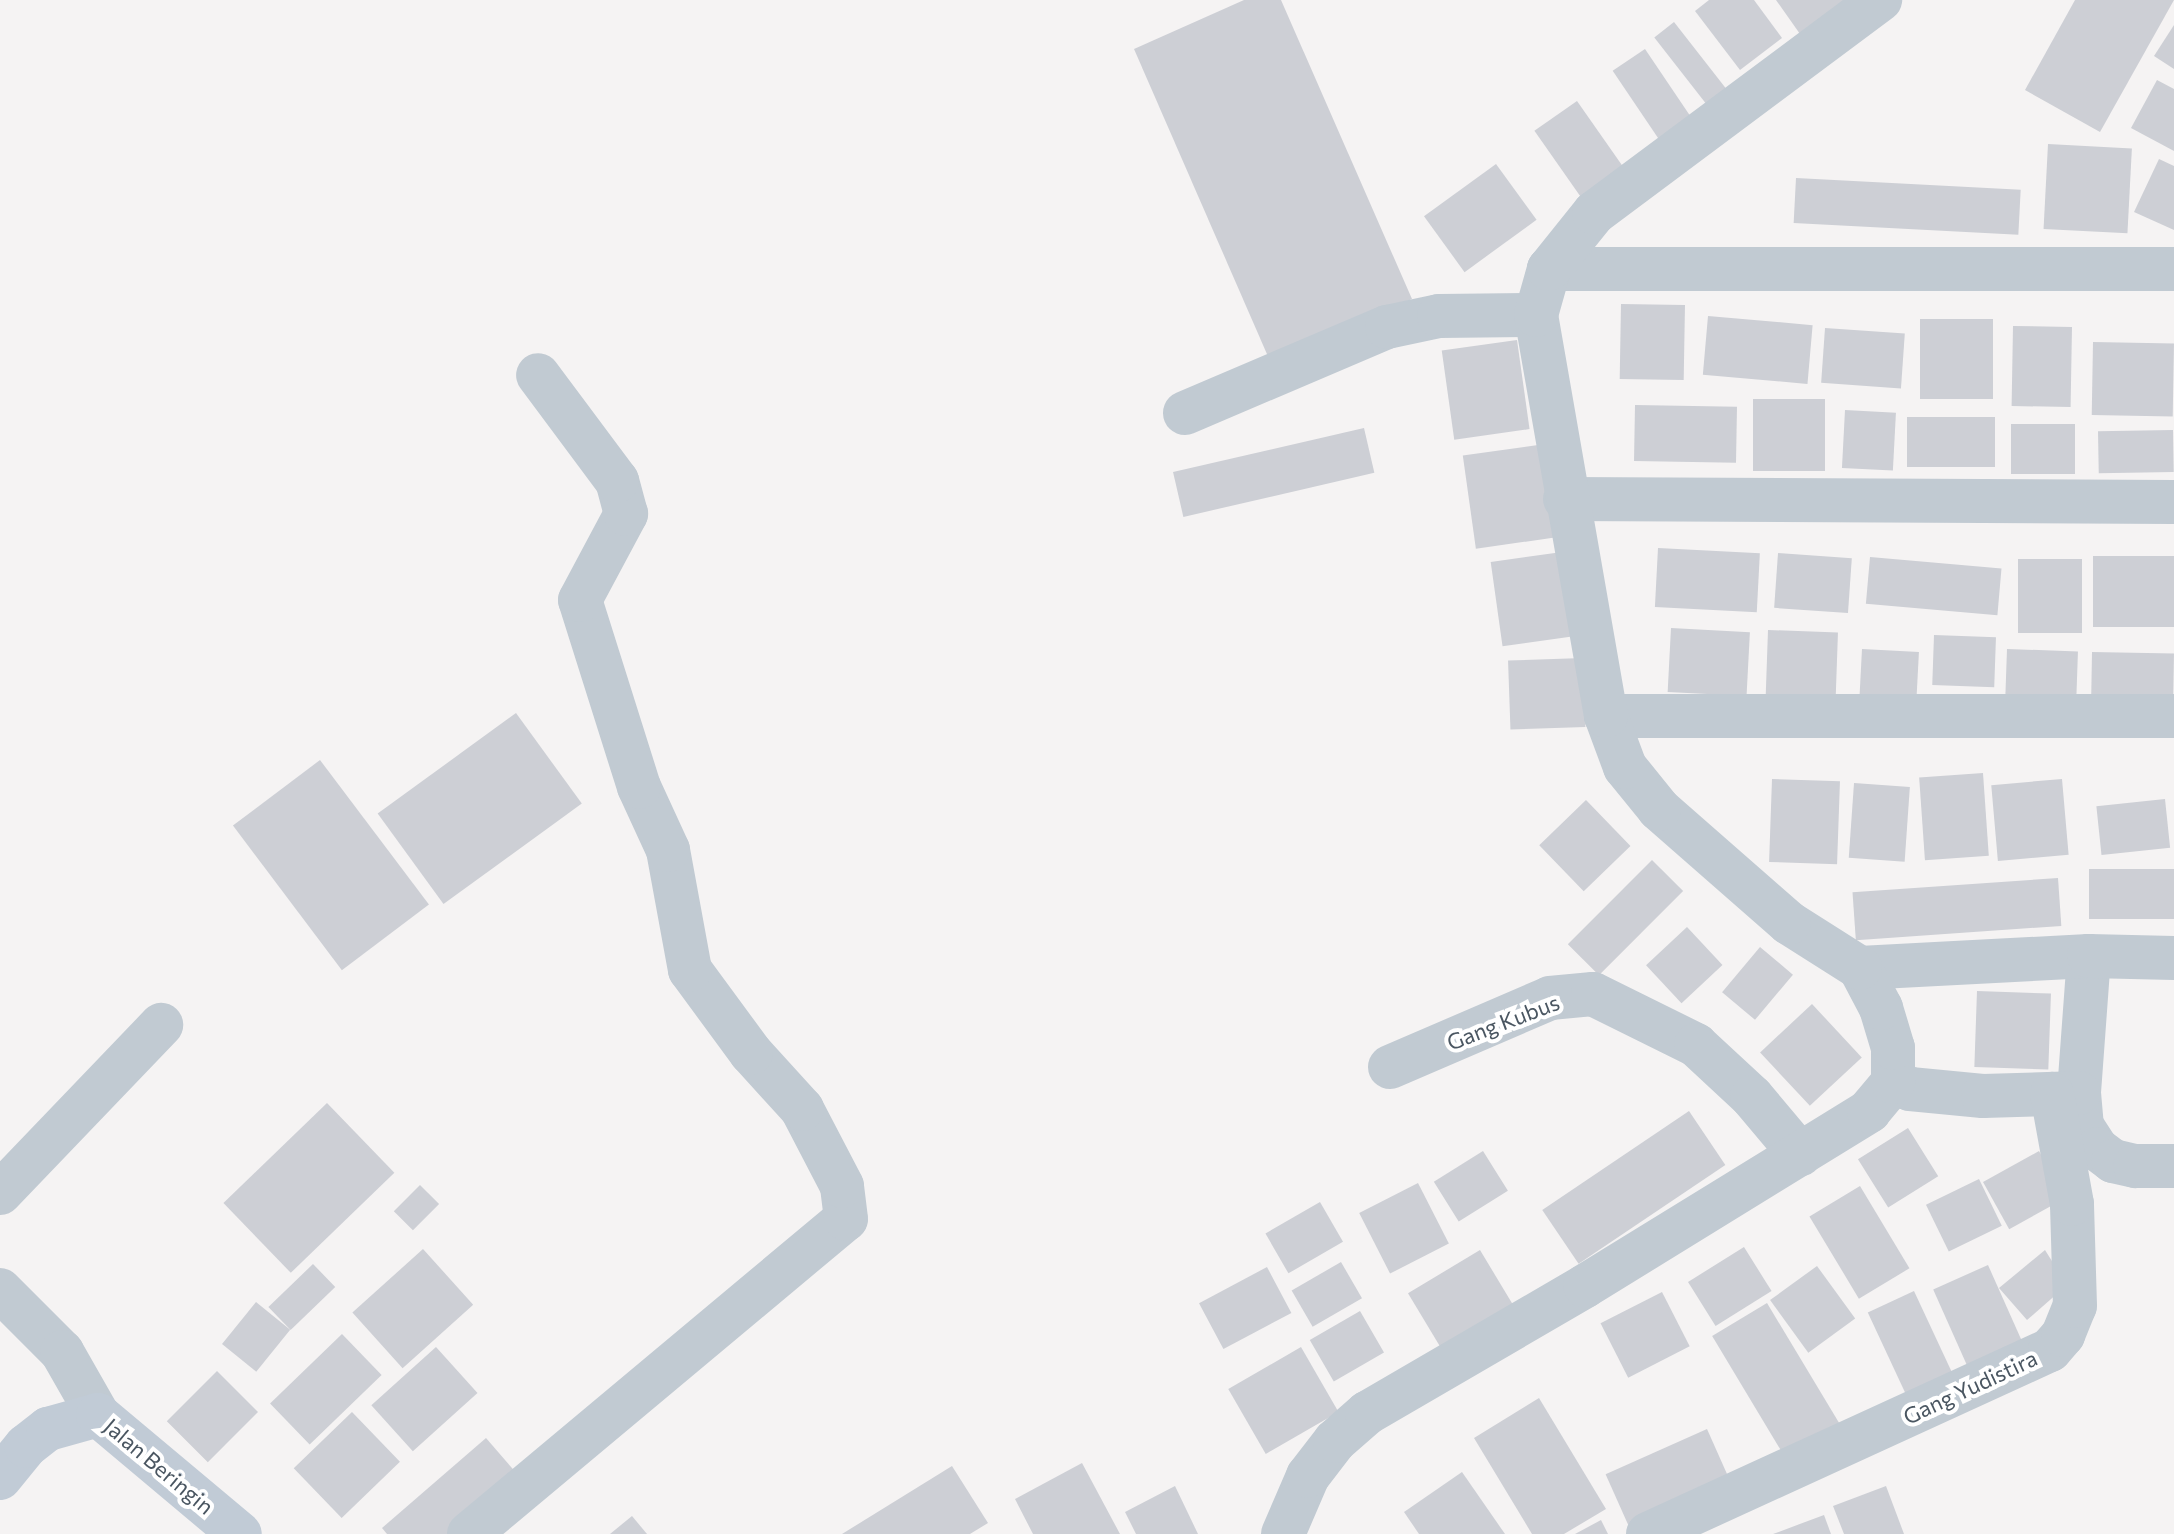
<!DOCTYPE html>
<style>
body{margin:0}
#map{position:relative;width:2174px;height:1534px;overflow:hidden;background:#f5f3f3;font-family:Commissioner,sans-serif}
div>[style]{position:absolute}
.building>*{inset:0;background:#cdcfd5;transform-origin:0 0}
.street>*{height:44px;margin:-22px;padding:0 22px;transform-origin:22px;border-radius:22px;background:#c1cad2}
.secondary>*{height:44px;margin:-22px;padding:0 22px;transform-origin:22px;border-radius:22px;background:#c1cbd6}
span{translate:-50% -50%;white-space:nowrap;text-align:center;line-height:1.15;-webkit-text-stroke:8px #fff;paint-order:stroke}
.street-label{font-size:22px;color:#4a5661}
</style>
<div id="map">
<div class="building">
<i style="clip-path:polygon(1244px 0,1281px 0,1412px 299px,1270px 361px,1134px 49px)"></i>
<i style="clip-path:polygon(1709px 0,1754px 0,1782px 38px,1740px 70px,1695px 11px)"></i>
<i style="clip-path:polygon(1776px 0,1849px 0,1800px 34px)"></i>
<i style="clip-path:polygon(2075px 0,2174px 0,2100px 132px,2025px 90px)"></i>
<i style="left:1674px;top:22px;width:93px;height:25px;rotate:52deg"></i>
<i style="clip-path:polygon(2174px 25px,2174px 69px,2154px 56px)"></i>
<i style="left:1645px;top:49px;width:89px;height:39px;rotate:56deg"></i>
<i style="clip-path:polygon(2157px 80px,2174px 89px,2174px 151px,2131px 128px)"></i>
<i style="left:1577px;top:101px;width:91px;height:52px;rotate:55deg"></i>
<i style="left:2048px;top:144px;width:84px;height:85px;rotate:3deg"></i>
<i style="clip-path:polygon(2159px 159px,2174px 166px,2174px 230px,2134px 212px)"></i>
<i style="left:1496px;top:164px;width:69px;height:89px;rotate:54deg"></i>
<i style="left:1796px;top:178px;width:225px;height:45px;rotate:3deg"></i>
<i style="left:1621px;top:304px;width:64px;height:75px;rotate:1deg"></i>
<i style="left:1708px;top:316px;width:105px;height:59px;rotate:5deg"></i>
<i style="left:1920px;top:319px;width:73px;height:80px"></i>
<i style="left:2013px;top:326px;width:59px;height:80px;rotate:1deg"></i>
<i style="left:1825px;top:328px;width:80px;height:55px;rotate:4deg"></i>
<i style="left:1517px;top:340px;width:90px;height:76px;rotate:82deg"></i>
<i style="left:2093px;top:342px;width:81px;height:73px;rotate:1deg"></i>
<i style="left:1753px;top:399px;width:72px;height:72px"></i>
<i style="left:1635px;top:405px;width:102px;height:56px;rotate:1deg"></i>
<i style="left:1845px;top:410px;width:51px;height:58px;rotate:3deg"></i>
<i style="left:1907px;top:417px;width:88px;height:50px"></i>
<i style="left:2075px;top:424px;width:50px;height:64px;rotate:90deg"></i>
<i style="left:1364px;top:428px;width:46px;height:196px;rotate:77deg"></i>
<i style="left:2173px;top:430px;width:42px;height:75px;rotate:89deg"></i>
<i style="left:1545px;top:444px;width:94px;height:83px;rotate:82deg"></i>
<i style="left:1658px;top:548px;width:102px;height:59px;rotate:3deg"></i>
<i style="left:1562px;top:552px;width:85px;height:72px;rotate:82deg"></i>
<i style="left:1778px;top:553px;width:74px;height:55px;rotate:4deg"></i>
<i style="left:2174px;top:556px;width:71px;height:81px;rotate:90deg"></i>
<i style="left:1870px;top:557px;width:132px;height:47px;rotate:5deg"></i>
<i style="left:2018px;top:559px;width:64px;height:74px"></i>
<i style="left:1671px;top:628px;width:79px;height:64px;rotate:3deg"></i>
<i style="left:1768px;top:630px;width:70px;height:66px;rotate:2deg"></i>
<i style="left:1934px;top:635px;width:62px;height:50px;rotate:2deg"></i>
<i style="left:1862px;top:649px;width:57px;height:54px;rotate:3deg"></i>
<i style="left:2007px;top:649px;width:71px;height:59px;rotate:2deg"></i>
<i style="left:2092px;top:652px;width:82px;height:45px;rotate:1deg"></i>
<i style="left:1583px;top:658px;width:69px;height:75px;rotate:88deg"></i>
<i style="left:516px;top:713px;width:112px;height:171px;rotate:54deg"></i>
<i style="left:320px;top:760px;width:181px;height:109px;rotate:53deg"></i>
<i style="left:1983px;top:773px;width:83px;height:64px;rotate:86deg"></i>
<i style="left:1772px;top:779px;width:68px;height:83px;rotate:2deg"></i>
<i style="left:2062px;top:779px;width:76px;height:71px;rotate:85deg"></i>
<i style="left:1854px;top:783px;width:56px;height:75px;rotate:4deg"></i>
<i style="left:2165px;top:799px;width:49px;height:69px;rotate:84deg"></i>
<i style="left:1586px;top:800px;width:64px;height:65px;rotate:46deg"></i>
<i style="left:1652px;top:860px;width:44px;height:119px;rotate:45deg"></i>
<i style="left:2174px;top:869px;width:50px;height:85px;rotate:90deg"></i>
<i style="left:2058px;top:878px;width:48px;height:206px;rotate:86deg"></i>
<i style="left:1687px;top:927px;width:52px;height:56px;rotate:47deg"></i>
<i style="left:1760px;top:947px;width:43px;height:59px;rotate:40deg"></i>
<i style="left:1977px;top:991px;width:74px;height:76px;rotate:2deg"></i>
<i style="left:1812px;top:1004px;width:73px;height:71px;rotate:47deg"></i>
<i style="left:327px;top:1103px;width:97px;height:144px;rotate:46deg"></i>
<i style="left:1689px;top:1111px;width:65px;height:177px;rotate:56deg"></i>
<i style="left:1908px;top:1128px;width:57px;height:59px;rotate:58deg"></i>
<i style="left:1483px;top:1151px;width:47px;height:58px;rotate:58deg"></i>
<i style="left:2039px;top:1151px;width:54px;height:64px;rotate:61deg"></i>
<i style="left:1979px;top:1179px;width:52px;height:59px;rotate:64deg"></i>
<i style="left:1418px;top:1183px;width:68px;height:66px;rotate:63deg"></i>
<i style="left:420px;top:1185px;width:27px;height:37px;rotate:45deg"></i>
<i style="left:1860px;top:1186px;width:96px;height:59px;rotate:59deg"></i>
<i style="left:1320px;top:1202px;width:46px;height:63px;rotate:60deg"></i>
<i style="left:1744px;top:1247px;width:52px;height:66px;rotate:58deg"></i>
<i style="left:423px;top:1249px;width:75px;height:95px;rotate:48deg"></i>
<i style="left:1480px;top:1250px;width:71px;height:84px;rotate:59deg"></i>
<i style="clip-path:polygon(2045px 1250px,2067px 1285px,2027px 1320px,1999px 1288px)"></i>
<i style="left:1341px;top:1262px;width:42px;height:57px;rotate:60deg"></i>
<i style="left:313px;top:1264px;width:32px;height:62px;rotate:46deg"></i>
<i style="left:1988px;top:1265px;width:97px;height:60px;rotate:66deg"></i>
<i style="left:1817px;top:1266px;width:65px;height:58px;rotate:54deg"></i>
<i style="left:1267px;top:1267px;width:52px;height:77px;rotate:62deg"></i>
<i style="left:1914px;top:1291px;width:99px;height:51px;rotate:65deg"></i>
<i style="left:1662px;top:1292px;width:61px;height:69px;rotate:63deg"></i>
<i style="left:256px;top:1302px;width:44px;height:54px;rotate:39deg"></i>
<i style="left:1767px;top:1303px;width:157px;height:64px;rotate:59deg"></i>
<i style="left:1360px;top:1311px;width:48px;height:58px;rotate:60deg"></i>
<i style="left:342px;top:1334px;width:57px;height:100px;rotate:46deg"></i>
<i style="left:436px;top:1347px;width:62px;height:87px;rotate:48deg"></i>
<i style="left:1301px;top:1347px;width:75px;height:84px;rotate:60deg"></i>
<i style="left:217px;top:1371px;width:58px;height:71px;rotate:45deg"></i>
<i style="clip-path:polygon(1539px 1398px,1606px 1509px,1564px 1534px,1532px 1534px,1474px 1438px)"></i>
<i style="left:352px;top:1412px;width:69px;height:81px;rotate:46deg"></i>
<i style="left:1707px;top:1429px;width:56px;height:111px;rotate:66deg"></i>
<i style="clip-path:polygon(486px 1438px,518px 1475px,450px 1534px,387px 1534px,382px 1528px)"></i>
<i style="clip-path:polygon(1082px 1463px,1120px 1534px,1033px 1534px,1015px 1499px)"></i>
<i style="clip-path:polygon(952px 1466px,988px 1523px,970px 1534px,842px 1534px)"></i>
<i style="clip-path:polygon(1462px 1472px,1505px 1534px,1419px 1534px,1404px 1512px)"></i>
<i style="clip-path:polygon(1175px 1486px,1198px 1534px,1136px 1534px,1125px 1512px)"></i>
<i style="clip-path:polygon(1886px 1486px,1904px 1534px,1844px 1534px,1833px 1506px)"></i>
<i style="clip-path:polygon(1824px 1515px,1831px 1534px,1773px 1534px)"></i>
<i style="clip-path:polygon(632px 1516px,647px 1534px,610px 1534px)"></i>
<i style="clip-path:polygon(1601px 1520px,1608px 1534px,1575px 1534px)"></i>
</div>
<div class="street">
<i style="left:1549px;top:269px;width:625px"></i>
<i style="left:1185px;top:413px;width:220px;rotate:-23.1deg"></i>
<i style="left:1387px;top:327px;width:53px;rotate:-11.9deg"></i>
<i style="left:1439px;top:316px;width:97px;rotate:-0.6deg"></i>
<i style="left:1565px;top:499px;width:609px;rotate:0.28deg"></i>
<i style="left:1606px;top:716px;width:568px"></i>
<i style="left:2089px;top:956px;width:137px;rotate:94.2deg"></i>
<i style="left:2079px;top:1093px;width:33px;rotate:85deg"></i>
<i style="left:2082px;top:1126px;width:27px;rotate:57deg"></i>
<i style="left:2097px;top:1149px;width:20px;rotate:37deg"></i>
<i style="left:2113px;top:1161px;width:23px;rotate:13deg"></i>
<i style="left:2135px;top:1166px;width:39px"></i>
<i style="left:1860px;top:968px;width:229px;rotate:-3deg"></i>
<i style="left:2089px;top:956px;width:85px;rotate:1.3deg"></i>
<i style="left:1390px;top:1067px;width:174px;rotate:-23.3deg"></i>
<i style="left:1550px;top:998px;width:43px;rotate:-5.3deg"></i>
<i style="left:1593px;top:994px;width:115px;rotate:26.3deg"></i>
<i style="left:1696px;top:1045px;width:76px;rotate:42.9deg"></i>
<i style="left:1752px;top:1097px;width:75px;rotate:49.9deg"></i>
<i style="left:1893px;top:1082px;width:18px;rotate:22deg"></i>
<i style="left:1910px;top:1089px;width:73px;rotate:5.5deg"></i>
<i style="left:1983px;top:1096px;width:96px;rotate:-1.8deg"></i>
<i style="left:0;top:1193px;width:233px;rotate:-46.2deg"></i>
<i style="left:0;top:1290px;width:88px;rotate:45deg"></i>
<i style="left:62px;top:1352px;width:73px;rotate:60.3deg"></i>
<i style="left:469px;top:1534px;width:491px;rotate:-39.9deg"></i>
<i style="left:846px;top:1219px;width:33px;rotate:-97deg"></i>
<i style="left:842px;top:1186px;width:87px;rotate:-117.5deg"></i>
<i style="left:802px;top:1109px;width:76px;rotate:-132.3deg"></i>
<i style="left:751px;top:1053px;width:103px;rotate:-126.3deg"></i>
<i style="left:690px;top:970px;width:122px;rotate:-100.4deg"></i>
<i style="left:668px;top:850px;width:69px;rotate:-114.7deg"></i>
<i style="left:639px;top:787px;width:196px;rotate:-107.5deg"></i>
<i style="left:580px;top:600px;width:98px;rotate:-61.9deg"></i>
<i style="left:626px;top:514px;width:34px;rotate:-105deg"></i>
<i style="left:617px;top:481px;width:132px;rotate:-126.7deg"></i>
<i style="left:1283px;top:1534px;width:63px;rotate:-66.7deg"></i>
<i style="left:1308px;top:1476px;width:44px;rotate:-52.4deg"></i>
<i style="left:1335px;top:1441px;width:43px;rotate:-41.2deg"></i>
<i style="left:1367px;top:1413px;width:252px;rotate:-30.2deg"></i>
<i style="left:1585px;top:1286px;width:334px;rotate:-31.6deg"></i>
<i style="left:1869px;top:1111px;width:38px;rotate:-50deg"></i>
<i style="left:1893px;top:1082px;width:34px;rotate:-90deg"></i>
<i style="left:1893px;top:1048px;width:42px;rotate:-106.7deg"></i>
<i style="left:1881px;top:1008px;width:45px;rotate:-117.7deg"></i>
<i style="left:1860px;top:968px;width:84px;rotate:-147.6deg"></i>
<i style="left:1789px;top:923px;width:173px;rotate:-138.8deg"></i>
<i style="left:1659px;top:809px;width:54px;rotate:-129deg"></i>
<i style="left:1625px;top:767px;width:54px;rotate:-110.4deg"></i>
<i style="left:1606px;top:716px;width:407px;rotate:-99.9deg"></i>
<i style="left:1536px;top:315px;width:48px;rotate:-74.2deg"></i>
<i style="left:1549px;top:269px;width:72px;rotate:-51.2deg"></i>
<i style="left:1594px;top:213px;width:357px;rotate:-36.7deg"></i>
<i style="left:1648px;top:1534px;width:442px;rotate:-24.6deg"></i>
<i style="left:2050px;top:1350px;width:20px;rotate:-49deg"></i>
<i style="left:2063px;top:1335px;width:31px;rotate:-68deg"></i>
<i style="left:2075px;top:1306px;width:102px;rotate:-91.7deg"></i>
<i style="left:2072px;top:1204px;width:112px;rotate:-100.3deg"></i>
</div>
<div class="secondary">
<i style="left:0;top:1478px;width:41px;rotate:-50.9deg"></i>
<i style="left:26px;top:1446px;width:28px;rotate:-38deg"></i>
<i style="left:48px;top:1429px;width:52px;rotate:-15.6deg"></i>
<i style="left:98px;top:1415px;width:185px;rotate:40deg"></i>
</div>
<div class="street-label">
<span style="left:1503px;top:1022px;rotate:-21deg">Gang Kubus</span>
<span style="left:1970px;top:1387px;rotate:-25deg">Gang Yudistira</span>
<span style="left:159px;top:1466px;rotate:40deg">Jalan Beringin</span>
</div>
</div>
